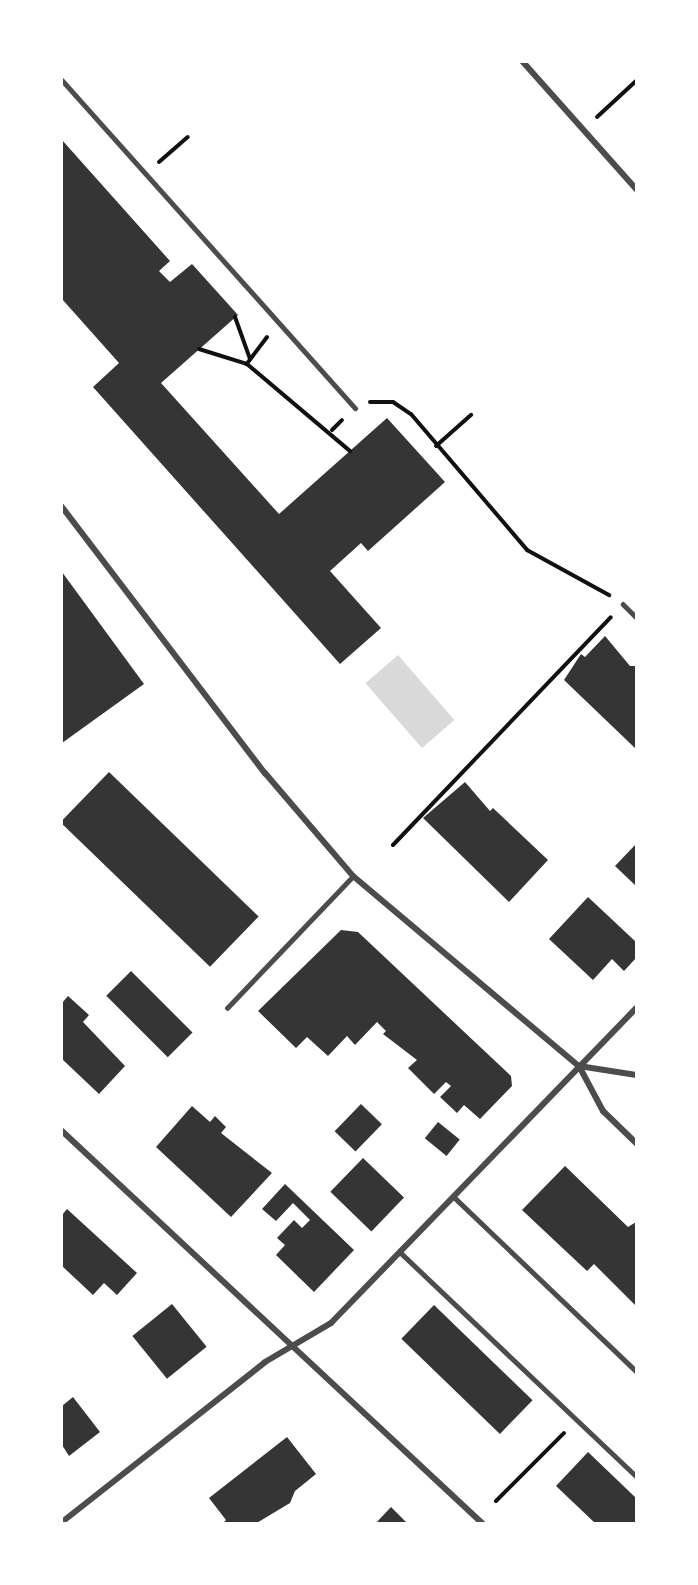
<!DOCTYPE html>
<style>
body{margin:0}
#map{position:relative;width:698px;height:1585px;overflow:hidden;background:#fff;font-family:"Crimson Pro",serif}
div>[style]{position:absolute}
.water>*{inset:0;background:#d9d9d9;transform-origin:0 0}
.building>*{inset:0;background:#353535;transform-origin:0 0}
.path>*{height:4px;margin:-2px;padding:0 2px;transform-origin:2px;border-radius:2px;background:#111}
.service>*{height:4.5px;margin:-2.25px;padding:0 2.25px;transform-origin:2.25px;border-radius:2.25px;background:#4c4c4c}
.minor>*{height:6px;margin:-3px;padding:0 3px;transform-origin:3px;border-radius:3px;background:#4c4c4c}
span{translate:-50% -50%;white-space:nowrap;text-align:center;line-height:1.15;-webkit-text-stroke:6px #fff;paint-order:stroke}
.frame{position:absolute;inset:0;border:63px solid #fff;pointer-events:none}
</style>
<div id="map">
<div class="water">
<i style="left:398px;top:655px;width:86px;height:43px;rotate:49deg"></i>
</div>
<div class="building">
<i style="clip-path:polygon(62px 140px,170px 261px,159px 271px,170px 282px,192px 264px,238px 315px,161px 383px,279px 514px,387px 418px,445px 482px,368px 551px,361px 543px,330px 571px,381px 628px,340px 664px,93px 387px,119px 363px,62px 299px)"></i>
<i style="clip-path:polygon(62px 572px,144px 684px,62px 743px)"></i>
<i style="clip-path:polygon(605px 636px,630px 666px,636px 666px,636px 749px,564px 680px,581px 654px,585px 657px)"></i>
<i style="left:109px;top:772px;width:208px;height:70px;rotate:44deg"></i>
<i style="clip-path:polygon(465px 782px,490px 811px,493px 808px,548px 860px,509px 902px,423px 818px)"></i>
<i style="clip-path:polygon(636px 844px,636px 886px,615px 866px)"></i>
<i style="clip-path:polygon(588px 897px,636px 942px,636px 958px,624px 971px,612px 959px,593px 980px,549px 939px)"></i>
<i style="clip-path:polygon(341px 930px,358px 932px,511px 1076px,512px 1086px,480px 1119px,464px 1105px,457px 1113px,440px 1097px,451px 1086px,446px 1082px,434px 1094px,408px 1068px,417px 1060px,383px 1034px,386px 1031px,377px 1022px,355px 1045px,347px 1036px,328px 1056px,307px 1037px,296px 1048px,258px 1011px)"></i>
<i style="left:131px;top:971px;width:87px;height:35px;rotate:45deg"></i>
<i style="clip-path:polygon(68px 996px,89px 1015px,83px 1022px,125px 1066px,99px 1094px,62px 1059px,62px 1003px)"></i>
<i style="left:361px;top:1104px;width:29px;height:38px;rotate:44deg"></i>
<i style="clip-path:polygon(192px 1106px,210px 1122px,215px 1116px,226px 1127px,221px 1133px,272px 1173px,231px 1217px,156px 1147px)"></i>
<i style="left:438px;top:1122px;width:28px;height:21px;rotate:39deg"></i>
<i style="left:363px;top:1158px;width:57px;height:47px;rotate:44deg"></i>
<i style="clip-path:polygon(565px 1166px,628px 1227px,636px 1222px,636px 1306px,594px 1264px,587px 1271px,522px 1210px)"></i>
<i style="clip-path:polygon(285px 1184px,354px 1250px,314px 1292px,276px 1255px,285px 1245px,277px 1238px,294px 1220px,302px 1228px,310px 1220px,293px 1203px,276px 1221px,262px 1209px)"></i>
<i style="clip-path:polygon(67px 1209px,137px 1273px,117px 1295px,104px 1283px,93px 1295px,62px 1266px,62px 1215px)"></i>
<i style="left:172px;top:1304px;width:55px;height:51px;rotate:51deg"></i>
<i style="left:434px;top:1305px;width:137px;height:47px;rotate:44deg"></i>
<i style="clip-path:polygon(73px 1397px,100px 1432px,69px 1456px,62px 1445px,62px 1406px)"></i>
<i style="clip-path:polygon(287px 1437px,316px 1474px,295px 1491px,290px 1503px,255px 1524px,222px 1524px,226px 1520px,209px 1498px)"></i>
<i style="clip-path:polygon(588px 1452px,636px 1498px,636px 1524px,596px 1524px,556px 1486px)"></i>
<i style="clip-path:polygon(391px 1507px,408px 1524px,375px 1524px)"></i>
</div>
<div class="path">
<i style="left:597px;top:117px;width:53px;rotate:-42.7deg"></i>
<i style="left:159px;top:162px;width:38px;rotate:-41deg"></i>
<i style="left:235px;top:317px;width:45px;rotate:70.3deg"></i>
<i style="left:267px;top:337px;width:34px;rotate:127deg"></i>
<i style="left:247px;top:364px;width:135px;rotate:40.2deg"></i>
<i style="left:199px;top:349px;width:50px;rotate:17.4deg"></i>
<i style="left:370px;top:402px;width:23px"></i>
<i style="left:393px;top:402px;width:22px;rotate:34deg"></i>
<i style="left:411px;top:414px;width:179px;rotate:49.5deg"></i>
<i style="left:527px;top:550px;width:94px;rotate:28.8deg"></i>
<i style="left:332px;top:430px;width:14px;rotate:-45deg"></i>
<i style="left:436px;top:446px;width:47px;rotate:-41.5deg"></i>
<i style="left:393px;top:845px;width:315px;rotate:-46.3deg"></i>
<i style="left:496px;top:1501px;width:96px;rotate:-45deg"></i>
</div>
<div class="service">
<i style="left:62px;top:80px;width:440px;rotate:48.2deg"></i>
<i style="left:623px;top:604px;width:18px;rotate:45deg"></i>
<i style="left:227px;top:1008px;width:182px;rotate:-46.3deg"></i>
<i style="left:454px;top:1197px;width:252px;rotate:43.7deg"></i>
<i style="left:401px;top:1253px;width:324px;rotate:43.5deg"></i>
</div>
<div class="minor">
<i style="left:523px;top:62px;width:170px;rotate:48.3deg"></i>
<i style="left:62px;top:507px;width:335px;rotate:52.7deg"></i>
<i style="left:265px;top:773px;width:135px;rotate:49.5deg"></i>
<i style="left:353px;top:876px;width:295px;rotate:40.1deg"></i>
<i style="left:579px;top:1066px;width:51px;rotate:61.9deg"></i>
<i style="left:603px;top:1111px;width:46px;rotate:44.1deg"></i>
<i style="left:579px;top:1066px;width:58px;rotate:9deg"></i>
<i style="left:62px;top:1131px;width:576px;rotate:43.03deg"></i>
<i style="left:62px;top:1522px;width:258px;rotate:-38.2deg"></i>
<i style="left:265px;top:1362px;width:77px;rotate:-30.6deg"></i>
<i style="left:331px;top:1323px;width:438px;rotate:-45.9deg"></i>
</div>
<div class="frame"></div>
</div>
